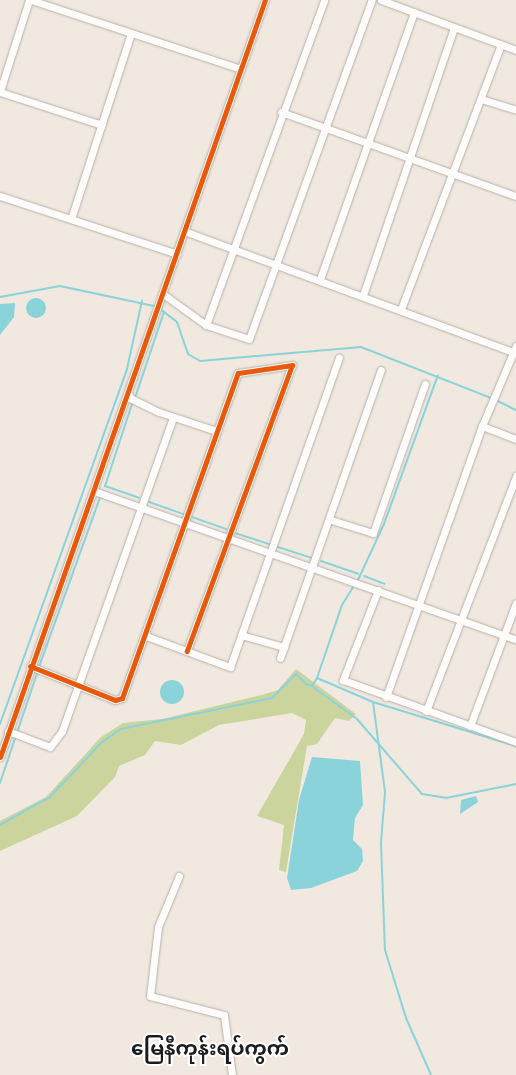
<!DOCTYPE html>
<meta charset="utf-8">
<style>
body{margin:0}
#map{position:relative;width:516px;height:1075px;overflow:hidden;background:#f1e9e0;font-family:Itim,"Noto Sans Myanmar",sans-serif}
div>[style]{position:absolute}
.green>*{inset:0;background:#ccd49e}
.water>*{inset:0;background:#8ad3da}
.round{border-radius:50%}
.stream>*{height:2px;margin:-1px;padding:0 1px;transform-origin:1px;border-radius:1px;background:#8ad3da}
.roads{filter:drop-shadow(0 0 1px #b6b0ab) drop-shadow(0 0 1px #b6b0ab)}
.minor>*{height:7px;margin:-3.5px;padding:0 3.5px;transform-origin:3.5px;border-radius:3.5px;background:#fdfcfa}
.cycleway>*{height:5px;margin:-2.5px;padding:0 2.5px;transform-origin:2.5px;border-radius:2.5px;background:#e8590c}
span{translate:-50% -50%;white-space:nowrap;text-align:center;line-height:1.15;-webkit-text-stroke:4px #fff;paint-order:stroke}
.quarter-label{font-size:20px;color:#1c1c1c;font-weight:700}
</style>
<div id="map">
<div class="green">
<i style="clip-path:polygon(296px 669px,356px 714px,349px 721px,335px 718px,317px 744px,307px 746px,286px 872px,279px 870px,284px 825px,257px 816px,304px 734px,306px 720px,292px 713px,219px 725px,181px 745px,155px 741px,145px 755px,119px 766px,115px 777px,77px 816px,0 851px,0 821px,46px 797px,101px 737px,123px 723px,162px 719px,265px 694px,278px 690px)"></i>
</div>
<div class="water">
<i class="round" style="left:26px;top:298px;width:20px;height:20px"></i>
<i style="clip-path:polygon(15px 303px,14px 317px,0 335px,0 304px)"></i>
<i class="round" style="left:160px;top:680px;width:24px;height:24px"></i>
<i style="clip-path:polygon(312px 757px,360px 761px,363px 805px,355px 818px,353px 840px,362px 849px,363px 861px,357px 871px,311px 888px,291px 890px,287px 878px,299px 800px)"></i>
<i style="clip-path:polygon(476px 796px,478px 802px,460px 814px,461px 800px)"></i>
</div>
<div class="stream">
<i style="left:0;top:297px;width:61px;rotate:-10.4deg"></i>
<i style="left:60px;top:286px;width:96px;rotate:12deg"></i>
<i style="left:159px;top:308px;width:23px;rotate:38deg"></i>
<i style="left:177px;top:322px;width:34px;rotate:71deg"></i>
<i style="left:188px;top:354px;width:14px;rotate:30deg"></i>
<i style="left:200px;top:361px;width:162px;rotate:-5deg"></i>
<i style="left:361px;top:347px;width:140px;rotate:21.4deg"></i>
<i style="left:136px;top:395px;width:88px;rotate:-71.4deg"></i>
<i style="left:496px;top:400px;width:22px;rotate:27deg"></i>
<i style="left:132px;top:404px;width:86px;rotate:108.2deg"></i>
<i style="left:105px;top:486px;width:36px;rotate:19deg"></i>
<i style="left:149px;top:502px;width:82px;rotate:19.3deg"></i>
<i style="left:235px;top:533px;width:36px;rotate:18deg"></i>
<i style="left:278px;top:547px;width:36px;rotate:18deg"></i>
<i style="left:321px;top:561px;width:39px;rotate:19deg"></i>
<i style="left:364px;top:576px;width:22px;rotate:21deg"></i>
<i style="left:357px;top:582px;width:64px;rotate:-65deg"></i>
<i style="left:384px;top:524px;width:158px;rotate:-70.1deg"></i>
<i style="left:39px;top:667px;width:180px;rotate:-70.2deg"></i>
<i style="left:317px;top:678px;width:77px;rotate:-71.1deg"></i>
<i style="left:342px;top:605px;width:22px;rotate:-58deg"></i>
<i style="left:313px;top:687px;width:54px;rotate:36deg"></i>
<i style="left:357px;top:719px;width:99px;rotate:49.1deg"></i>
<i style="left:422px;top:794px;width:24px;rotate:9deg"></i>
<i style="left:446px;top:798px;width:71px;rotate:-11.3deg"></i>
<i style="left:373px;top:702px;width:91px;rotate:82.4deg"></i>
<i style="left:385px;top:792px;width:51px;rotate:94.5deg"></i>
<i style="left:381px;top:843px;width:107px;rotate:87.9deg"></i>
<i style="left:385px;top:950px;width:71px;rotate:72.8deg"></i>
<i style="left:406px;top:1018px;width:62px;rotate:66.3deg"></i>
<i style="left:0;top:724px;width:377px;rotate:-70.3deg"></i>
<i style="left:127px;top:369px;width:70px;rotate:-77.6deg"></i>
<i style="left:0;top:783px;width:118px;rotate:-71.3deg"></i>
<i style="left:0;top:825px;width:57px;rotate:-29.2deg"></i>
<i style="left:50px;top:797px;width:76px;rotate:-46.6deg"></i>
<i style="left:102px;top:742px;width:23px;rotate:-34deg"></i>
<i style="left:121px;top:729px;width:154px;rotate:-11.6deg"></i>
<i style="left:272px;top:698px;width:34px;rotate:-45deg"></i>
<i style="left:296px;top:674px;width:14px;rotate:45deg"></i>
<i style="left:306px;top:684px;width:6px;rotate:18deg"></i>
<i style="left:312px;top:686px;width:9px;rotate:-58deg"></i>
<i style="left:317px;top:678px;width:61px;rotate:23.2deg"></i>
<i style="left:373px;top:702px;width:150px;rotate:17.1deg"></i>
</div>
<div class="roads">
<div class="minor">
<i style="left:31px;top:0;width:221px;rotate:18.2deg"></i>
<i style="left:381px;top:0;width:144px;rotate:20.3deg"></i>
<i style="left:0;top:91px;width:96px;rotate:-72.3deg"></i>
<i style="left:0;top:92px;width:107px;rotate:17.9deg"></i>
<i style="left:481px;top:99px;width:37px;rotate:17deg"></i>
<i style="left:281px;top:112px;width:250px;rotate:19.7deg"></i>
<i style="left:0;top:196px;width:186px;rotate:18.1deg"></i>
<i style="left:71px;top:219px;width:195px;rotate:-72.1deg"></i>
<i style="left:184px;top:231px;width:354px;rotate:20.2deg"></i>
<i style="left:320px;top:279px;width:283px;rotate:-70.6deg"></i>
<i style="left:163px;top:294px;width:53px;rotate:35.8deg"></i>
<i style="left:206px;top:325px;width:45px;rotate:18deg"></i>
<i style="left:249px;top:339px;width:361px;rotate:-70.1deg"></i>
<i style="left:363px;top:295px;width:283px;rotate:-71.2deg"></i>
<i style="left:401px;top:309px;width:283px;rotate:-69.3deg"></i>
<i style="left:206px;top:325px;width:346px;rotate:-70deg"></i>
<i style="left:128px;top:392px;width:6px;rotate:72deg"></i>
<i style="left:130px;top:398px;width:32px;rotate:26deg"></i>
<i style="left:159px;top:412px;width:60px;rotate:18.4deg"></i>
<i style="left:482px;top:426px;width:36px;rotate:21deg"></i>
<i style="left:94px;top:491px;width:448px;rotate:19.4deg"></i>
<i style="left:331px;top:520px;width:44px;rotate:17.2deg"></i>
<i style="left:373px;top:533px;width:158px;rotate:-70.8deg"></i>
<i style="left:378px;top:590px;width:97px;rotate:111.3deg"></i>
<i style="left:343px;top:680px;width:184px;rotate:19.7deg"></i>
<i style="left:241px;top:635px;width:45px;rotate:15.6deg"></i>
<i style="left:146px;top:636px;width:90px;rotate:20.3deg"></i>
<i style="left:230px;top:667px;width:328px;rotate:-70.6deg"></i>
<i style="left:280px;top:658px;width:305px;rotate:-70.7deg"></i>
<i style="left:30px;top:666px;width:92px;rotate:21.8deg"></i>
<i style="left:115px;top:700px;width:7px;rotate:-16deg"></i>
<i style="left:122px;top:698px;width:345px;rotate:-70.4deg"></i>
<i style="left:238px;top:373px;width:55px;rotate:-8.4deg"></i>
<i style="left:292px;top:365px;width:305px;rotate:110.2deg"></i>
<i style="left:386px;top:697px;width:288px;rotate:-70.5deg"></i>
<i style="left:482px;top:426px;width:87px;rotate:-67deg"></i>
<i style="left:426px;top:711px;width:252px;rotate:-69deg"></i>
<i style="left:470px;top:726px;width:131px;rotate:-69.5deg"></i>
<i style="left:8px;top:731px;width:45px;rotate:20.9deg"></i>
<i style="left:50px;top:747px;width:20px;rotate:-53deg"></i>
<i style="left:62px;top:731px;width:332px;rotate:-70.5deg"></i>
<i style="left:0;top:757px;width:802px;rotate:-70.71deg"></i>
<i style="left:179px;top:876px;width:55px;rotate:112.4deg"></i>
<i style="left:158px;top:927px;width:69px;rotate:96.6deg"></i>
<i style="left:150px;top:996px;width:76px;rotate:14.4deg"></i>
<i style="left:224px;top:1015px;width:61px;rotate:82.4deg"></i>
</div>
</div>
<div class="cycleway">
<i style="left:30px;top:666px;width:92px;rotate:21.8deg"></i>
<i style="left:115px;top:700px;width:7px;rotate:-16deg"></i>
<i style="left:122px;top:698px;width:345px;rotate:-70.4deg"></i>
<i style="left:238px;top:373px;width:55px;rotate:-8.4deg"></i>
<i style="left:292px;top:365px;width:305px;rotate:110.2deg"></i>
<i style="left:0;top:757px;width:802px;rotate:-70.71deg"></i>
</div>
<div class="quarter-label">
<span style="left:210px;top:1048px">မြေနီကုန်းရပ်ကွက်</span>
</div>
</div>
